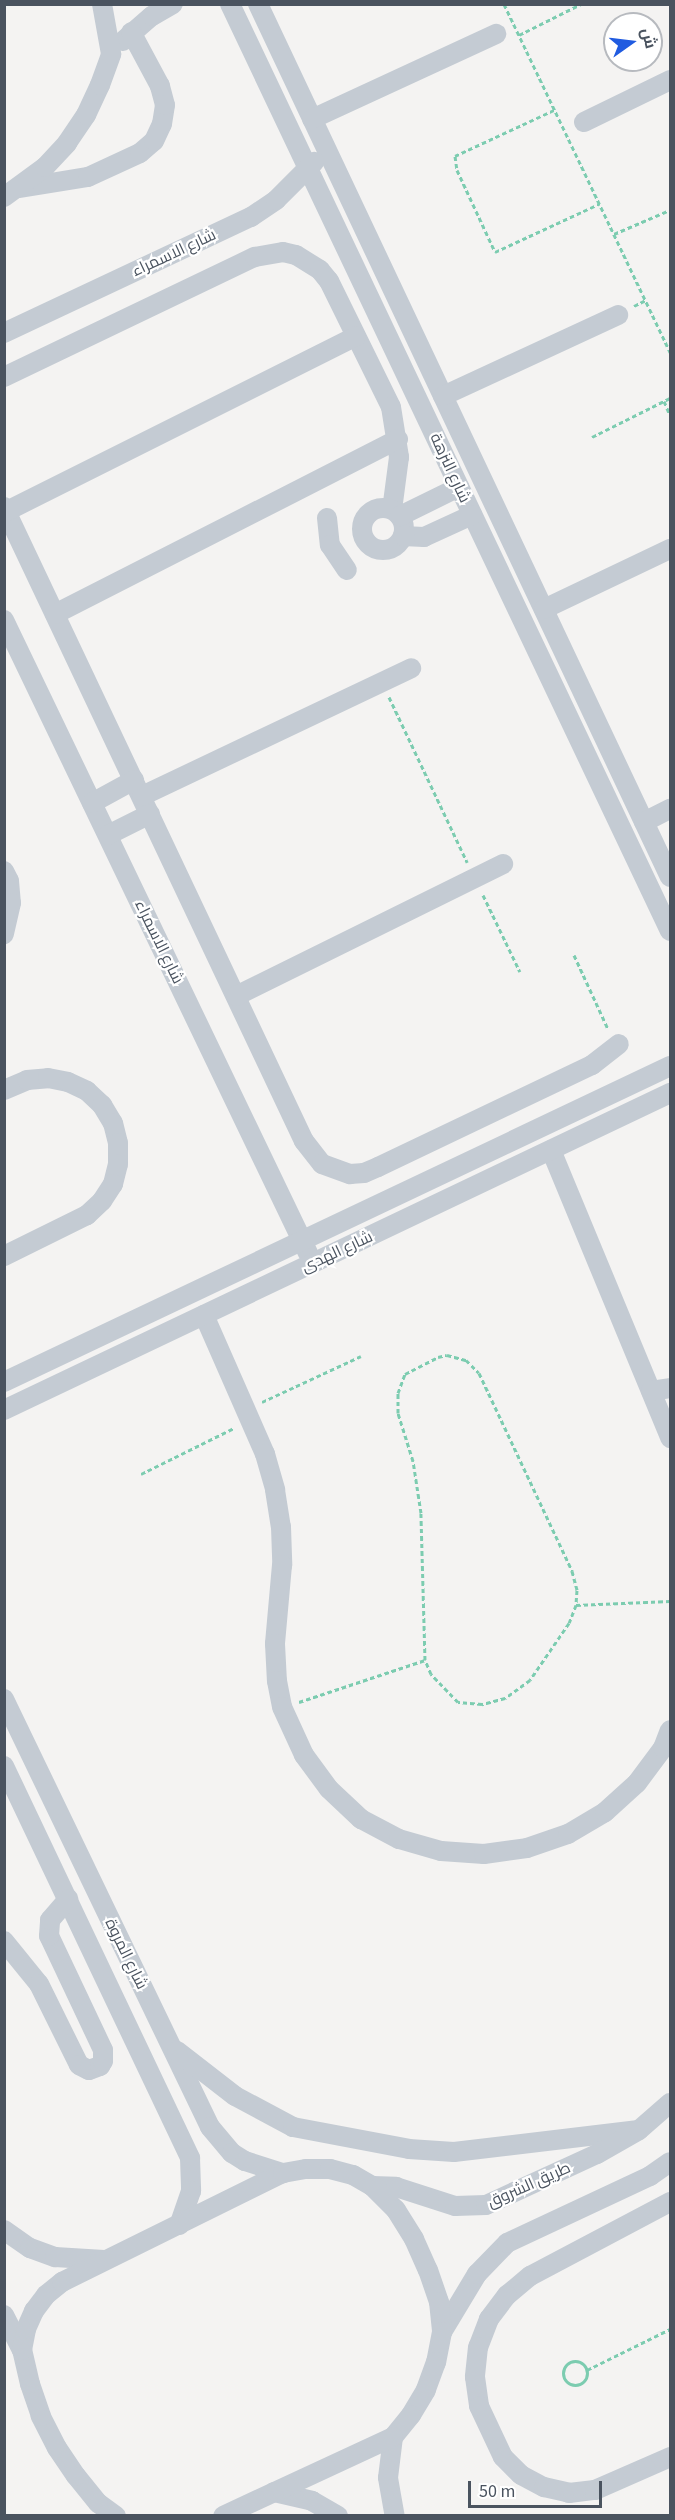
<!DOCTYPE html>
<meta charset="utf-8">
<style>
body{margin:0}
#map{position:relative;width:675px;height:2520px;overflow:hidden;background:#f4f3f2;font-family:"Source Sans 3",Cairo,sans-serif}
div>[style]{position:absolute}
.path>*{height:3px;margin-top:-1.5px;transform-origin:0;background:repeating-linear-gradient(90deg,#7cccb0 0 4.5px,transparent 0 7.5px)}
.path>.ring{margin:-1.5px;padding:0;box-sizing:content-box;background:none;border:3px solid #7cccb0;border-radius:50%}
.minor>*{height:20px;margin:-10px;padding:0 10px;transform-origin:10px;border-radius:10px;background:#c4cbd3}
.minor>.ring{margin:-10px;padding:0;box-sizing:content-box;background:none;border:20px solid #c4cbd3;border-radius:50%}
span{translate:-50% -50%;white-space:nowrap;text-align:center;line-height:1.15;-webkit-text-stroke:4.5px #fff;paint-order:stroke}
.street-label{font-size:16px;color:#4a535f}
.frame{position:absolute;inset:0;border:6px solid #4a535f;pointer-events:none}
.north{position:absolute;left:603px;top:12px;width:60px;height:60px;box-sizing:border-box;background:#fff;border:2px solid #b7babf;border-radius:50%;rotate:76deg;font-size:16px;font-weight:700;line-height:24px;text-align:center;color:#4a535f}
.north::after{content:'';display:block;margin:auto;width:21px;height:27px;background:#205be0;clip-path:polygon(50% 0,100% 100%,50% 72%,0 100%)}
.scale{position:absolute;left:468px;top:2481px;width:134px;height:27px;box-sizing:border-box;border:3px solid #4a535f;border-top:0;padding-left:8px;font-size:18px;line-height:21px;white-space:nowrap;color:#4a535f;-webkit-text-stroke:4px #fff;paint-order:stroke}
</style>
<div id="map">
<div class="path">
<i style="left:504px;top:4px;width:386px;rotate:64.5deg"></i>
<i style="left:519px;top:35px;width:69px;rotate:-26.6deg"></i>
<i style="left:554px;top:110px;width:109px;rotate:155.1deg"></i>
<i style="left:455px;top:156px;width:14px;rotate:82deg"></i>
<i style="left:457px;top:170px;width:90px;rotate:65.1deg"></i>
<i style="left:495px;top:252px;width:115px;rotate:-24.8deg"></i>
<i style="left:614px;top:234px;width:61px;rotate:-23.2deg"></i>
<i style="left:634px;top:306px;width:13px;rotate:-27deg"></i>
<i style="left:664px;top:401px;width:15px;rotate:67deg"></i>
<i style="left:592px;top:437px;width:87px;rotate:-26.6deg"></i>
<i style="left:389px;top:697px;width:183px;rotate:64.7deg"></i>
<i style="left:483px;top:895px;width:85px;rotate:64.3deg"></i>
<i style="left:574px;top:955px;width:81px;rotate:65.3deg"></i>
<i style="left:447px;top:1355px;width:20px;rotate:15deg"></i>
<i style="left:466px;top:1360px;width:18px;rotate:45deg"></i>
<i style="left:479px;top:1373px;width:219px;rotate:64.8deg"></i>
<i style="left:572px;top:1571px;width:20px;rotate:75deg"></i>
<i style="left:577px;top:1590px;width:15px;rotate:94deg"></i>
<i style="left:576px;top:1605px;width:19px;rotate:111deg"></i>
<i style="left:569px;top:1623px;width:69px;rotate:124.4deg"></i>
<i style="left:530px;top:1680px;width:31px;rotate:144deg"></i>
<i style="left:505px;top:1698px;width:24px;rotate:165deg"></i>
<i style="left:482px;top:1704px;width:24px;rotate:-175deg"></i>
<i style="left:458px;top:1702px;width:39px;rotate:-134deg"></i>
<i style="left:431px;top:1674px;width:15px;rotate:-113deg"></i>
<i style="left:425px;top:1660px;width:147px;rotate:-91.6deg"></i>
<i style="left:421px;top:1513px;width:53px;rotate:-98.7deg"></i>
<i style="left:413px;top:1461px;width:50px;rotate:-107.4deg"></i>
<i style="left:398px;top:1413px;width:20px;rotate:-90deg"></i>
<i style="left:398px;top:1393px;width:20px;rotate:-70deg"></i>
<i style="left:405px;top:1374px;width:37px;rotate:-27deg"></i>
<i style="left:438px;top:1357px;width:9px;rotate:-13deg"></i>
<i style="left:262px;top:1402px;width:109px;rotate:-24.9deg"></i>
<i style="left:141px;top:1474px;width:104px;rotate:-26.3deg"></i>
<i style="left:576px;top:1605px;width:94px;rotate:-2.4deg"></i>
<i style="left:299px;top:1702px;width:133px;rotate:-18.4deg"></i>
<i class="ring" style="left:563px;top:2361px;width:21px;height:21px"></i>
<i style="left:587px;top:2370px;width:93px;rotate:-26.3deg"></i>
</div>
<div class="minor">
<i style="left:230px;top:4px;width:1026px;rotate:64.61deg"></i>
<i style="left:258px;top:4px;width:965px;rotate:64.74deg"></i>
<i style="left:123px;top:41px;width:38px;rotate:-41deg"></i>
<i style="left:152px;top:16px;width:24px;rotate:-30deg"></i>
<i style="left:312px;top:119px;width:203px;rotate:-24.8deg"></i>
<i style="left:584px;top:122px;width:96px;rotate:-26deg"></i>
<i style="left:20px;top:188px;width:69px;rotate:-9.2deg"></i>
<i style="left:88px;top:177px;width:57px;rotate:-24.8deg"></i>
<i style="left:140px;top:153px;width:18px;rotate:-41deg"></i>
<i style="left:154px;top:141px;width:19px;rotate:-65deg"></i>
<i style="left:162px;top:124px;width:19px;rotate:-81deg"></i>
<i style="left:165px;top:105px;width:20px;rotate:-105deg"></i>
<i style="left:160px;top:86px;width:61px;rotate:-118.2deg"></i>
<i style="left:4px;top:197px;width:51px;rotate:-36.2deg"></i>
<i style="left:45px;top:167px;width:33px;rotate:-47deg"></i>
<i style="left:67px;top:143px;width:34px;rotate:-56deg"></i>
<i style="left:86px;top:115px;width:33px;rotate:-65deg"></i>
<i style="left:100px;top:85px;width:33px;rotate:-70deg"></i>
<i style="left:111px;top:54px;width:51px;rotate:-100.2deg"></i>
<i style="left:4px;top:333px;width:273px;rotate:-25.2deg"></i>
<i style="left:251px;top:217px;width:30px;rotate:-34deg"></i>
<i style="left:276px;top:200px;width:54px;rotate:-45deg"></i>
<i style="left:4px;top:377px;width:278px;rotate:-25.6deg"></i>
<i style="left:255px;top:257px;width:28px;rotate:-10deg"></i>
<i style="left:283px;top:252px;width:13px;rotate:13deg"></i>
<i style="left:296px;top:255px;width:28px;rotate:32deg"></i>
<i style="left:320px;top:270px;width:14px;rotate:51deg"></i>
<i style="left:329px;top:281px;width:140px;rotate:63.8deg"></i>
<i style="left:391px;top:407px;width:51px;rotate:80.9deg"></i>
<i style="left:399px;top:457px;width:53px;rotate:97.5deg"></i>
<i style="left:443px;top:396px;width:193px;rotate:-24.8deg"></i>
<i style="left:4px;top:507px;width:701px;rotate:64.68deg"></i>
<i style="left:304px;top:1141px;width:29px;rotate:52deg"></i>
<i style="left:322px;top:1164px;width:30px;rotate:20deg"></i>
<i style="left:350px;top:1174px;width:14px;rotate:-4deg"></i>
<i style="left:364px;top:1173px;width:15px;rotate:-23deg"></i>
<i style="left:378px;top:1167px;width:237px;rotate:-25.5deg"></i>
<i style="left:592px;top:1065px;width:34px;rotate:-38deg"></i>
<i class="ring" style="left:362px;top:508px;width:22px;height:22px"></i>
<i style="left:7px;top:511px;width:390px;rotate:-26.6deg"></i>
<i style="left:400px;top:516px;width:66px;rotate:-26.2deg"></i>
<i style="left:327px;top:518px;width:27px;rotate:84deg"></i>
<i style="left:330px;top:545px;width:30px;rotate:56deg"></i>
<i style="left:403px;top:536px;width:21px;rotate:3deg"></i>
<i style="left:424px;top:537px;width:53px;rotate:-24.6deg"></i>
<i style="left:544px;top:609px;width:140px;rotate:-25.5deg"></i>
<i style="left:55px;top:614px;width:385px;rotate:-27deg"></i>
<i style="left:4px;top:620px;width:702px;rotate:64.35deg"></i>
<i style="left:142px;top:796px;width:298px;rotate:-25.4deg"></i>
<i style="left:92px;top:803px;width:48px;rotate:-28.7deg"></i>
<i style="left:644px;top:822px;width:29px;rotate:-27deg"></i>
<i style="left:108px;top:835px;width:47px;rotate:-26.6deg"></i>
<i style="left:4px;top:871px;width:11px;rotate:63deg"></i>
<i style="left:9px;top:881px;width:22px;rotate:85deg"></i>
<i style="left:11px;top:903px;width:32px;rotate:103deg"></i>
<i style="left:236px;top:996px;width:298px;rotate:-26.3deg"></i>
<i style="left:4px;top:1090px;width:25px;rotate:-23deg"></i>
<i style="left:27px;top:1080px;width:21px;rotate:-5deg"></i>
<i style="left:48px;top:1078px;width:20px;rotate:11deg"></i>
<i style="left:68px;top:1082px;width:21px;rotate:25deg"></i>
<i style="left:87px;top:1091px;width:21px;rotate:43deg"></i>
<i style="left:102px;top:1105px;width:21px;rotate:59deg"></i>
<i style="left:113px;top:1123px;width:21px;rotate:76deg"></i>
<i style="left:118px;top:1143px;width:21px;rotate:90deg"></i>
<i style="left:118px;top:1164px;width:21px;rotate:104deg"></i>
<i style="left:113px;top:1184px;width:20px;rotate:123deg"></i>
<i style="left:102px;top:1201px;width:21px;rotate:137deg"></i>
<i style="left:87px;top:1215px;width:93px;rotate:153.7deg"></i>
<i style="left:551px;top:1150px;width:312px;rotate:67.5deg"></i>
<i style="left:204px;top:1315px;width:152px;rotate:66.3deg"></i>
<i style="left:265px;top:1454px;width:37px;rotate:74deg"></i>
<i style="left:275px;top:1490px;width:37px;rotate:81deg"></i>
<i style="left:281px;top:1527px;width:38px;rotate:88deg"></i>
<i style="left:282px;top:1565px;width:79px;rotate:95.1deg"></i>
<i style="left:275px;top:1644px;width:37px;rotate:87deg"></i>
<i style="left:277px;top:1681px;width:26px;rotate:79deg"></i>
<i style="left:282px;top:1707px;width:53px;rotate:65.4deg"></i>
<i style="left:304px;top:1755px;width:42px;rotate:53.7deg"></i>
<i style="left:329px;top:1789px;width:44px;rotate:43.2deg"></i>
<i style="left:361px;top:1819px;width:43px;rotate:27.8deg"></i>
<i style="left:399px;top:1839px;width:44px;rotate:15.9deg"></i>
<i style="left:441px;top:1851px;width:43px;rotate:4deg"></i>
<i style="left:484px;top:1854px;width:43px;rotate:-7.9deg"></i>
<i style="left:527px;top:1848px;width:43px;rotate:-18.9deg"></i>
<i style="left:568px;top:1834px;width:43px;rotate:-30.7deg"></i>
<i style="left:605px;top:1812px;width:43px;rotate:-42.2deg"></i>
<i style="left:637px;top:1783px;width:44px;rotate:-53.4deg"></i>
<i style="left:663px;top:1748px;width:19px;rotate:-69deg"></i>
<i style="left:4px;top:1382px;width:737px;rotate:-25.38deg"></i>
<i style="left:651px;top:1391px;width:19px;rotate:-9deg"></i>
<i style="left:4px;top:1410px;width:738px;rotate:-25.45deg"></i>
<i style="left:4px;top:1699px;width:475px;rotate:64.3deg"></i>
<i style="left:210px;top:2127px;width:34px;rotate:50deg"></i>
<i style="left:232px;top:2153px;width:15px;rotate:32deg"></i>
<i style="left:245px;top:2161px;width:40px;rotate:18deg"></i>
<i style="left:4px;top:1766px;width:434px;rotate:64.6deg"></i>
<i style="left:190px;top:2158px;width:33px;rotate:88deg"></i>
<i style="left:191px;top:2191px;width:36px;rotate:109deg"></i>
<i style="left:4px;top:1941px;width:55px;rotate:50.9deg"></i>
<i style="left:39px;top:1984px;width:90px;rotate:63.7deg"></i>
<i style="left:79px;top:2065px;width:11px;rotate:27deg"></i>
<i style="left:89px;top:2070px;width:12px;rotate:-20deg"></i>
<i style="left:100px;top:2066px;width:6px;rotate:-59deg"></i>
<i style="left:103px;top:2061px;width:11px;rotate:-90deg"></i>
<i style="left:103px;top:2050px;width:126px;rotate:-115.3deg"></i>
<i style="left:49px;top:1936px;width:16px;rotate:-86deg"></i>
<i style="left:50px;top:1920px;width:28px;rotate:-49deg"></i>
<i style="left:177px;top:2051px;width:73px;rotate:37.8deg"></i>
<i style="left:235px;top:2096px;width:66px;rotate:28.1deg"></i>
<i style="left:293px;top:2127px;width:118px;rotate:10.7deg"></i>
<i style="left:409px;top:2149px;width:45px;rotate:3.8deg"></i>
<i style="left:454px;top:2152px;width:186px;rotate:-6.8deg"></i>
<i style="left:372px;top:2186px;width:24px;rotate:2deg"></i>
<i style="left:396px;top:2187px;width:62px;rotate:17.9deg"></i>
<i style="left:455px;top:2206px;width:31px;rotate:-2deg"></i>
<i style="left:486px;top:2205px;width:122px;rotate:-24.7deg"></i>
<i style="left:597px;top:2154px;width:48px;rotate:-29.7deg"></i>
<i style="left:639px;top:2130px;width:41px;rotate:-41.1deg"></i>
<i style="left:670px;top:2202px;width:158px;rotate:152.1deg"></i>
<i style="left:530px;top:2276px;width:30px;rotate:140deg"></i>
<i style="left:507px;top:2295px;width:30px;rotate:127deg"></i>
<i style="left:489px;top:2319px;width:30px;rotate:111deg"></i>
<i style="left:478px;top:2347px;width:30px;rotate:96deg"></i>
<i style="left:475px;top:2377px;width:29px;rotate:82deg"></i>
<i style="left:479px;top:2406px;width:56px;rotate:64.8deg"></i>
<i style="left:503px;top:2457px;width:25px;rotate:45deg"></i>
<i style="left:521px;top:2475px;width:26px;rotate:28deg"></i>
<i style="left:544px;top:2487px;width:26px;rotate:13deg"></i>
<i style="left:569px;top:2493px;width:26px;rotate:-7deg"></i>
<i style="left:595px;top:2490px;width:82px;rotate:-23.7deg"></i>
<i style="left:4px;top:2230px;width:32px;rotate:35deg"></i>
<i style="left:30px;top:2248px;width:27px;rotate:20deg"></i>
<i style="left:55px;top:2257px;width:49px;rotate:3.5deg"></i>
<i style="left:4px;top:2315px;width:39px;rotate:63deg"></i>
<i style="left:442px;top:2332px;width:68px;rotate:-58.9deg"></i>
<i style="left:477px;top:2274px;width:43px;rotate:-45.9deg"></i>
<i style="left:507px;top:2243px;width:158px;rotate:-25.1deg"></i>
<i style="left:650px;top:2176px;width:24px;rotate:-35deg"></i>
<i style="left:393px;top:2437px;width:41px;rotate:97deg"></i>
<i style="left:388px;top:2478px;width:39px;rotate:80deg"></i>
<i style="left:274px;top:2492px;width:39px;rotate:13deg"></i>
<i style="left:312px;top:2501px;width:30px;rotate:30deg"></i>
<i style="left:116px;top:2516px;width:22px;rotate:-144deg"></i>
<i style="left:98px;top:2503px;width:35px;rotate:-129deg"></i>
<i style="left:76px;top:2476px;width:34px;rotate:-124deg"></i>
<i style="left:57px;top:2448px;width:36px;rotate:-117deg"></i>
<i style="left:41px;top:2416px;width:34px;rotate:-109deg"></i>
<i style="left:30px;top:2384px;width:35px;rotate:-103deg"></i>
<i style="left:22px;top:2350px;width:21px;rotate:-79deg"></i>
<i style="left:26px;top:2329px;width:20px;rotate:-66deg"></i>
<i style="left:34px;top:2311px;width:20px;rotate:-53deg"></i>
<i style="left:46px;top:2295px;width:21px;rotate:-39deg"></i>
<i style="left:62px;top:2282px;width:246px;rotate:-26.3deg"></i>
<i style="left:283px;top:2173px;width:23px;rotate:-10deg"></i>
<i style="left:306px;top:2169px;width:24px"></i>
<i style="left:330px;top:2169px;width:24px;rotate:15deg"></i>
<i style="left:353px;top:2175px;width:22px;rotate:30deg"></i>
<i style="left:372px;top:2186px;width:34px;rotate:45deg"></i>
<i style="left:396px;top:2210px;width:34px;rotate:58deg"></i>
<i style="left:414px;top:2239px;width:34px;rotate:66deg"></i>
<i style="left:428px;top:2270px;width:34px;rotate:71deg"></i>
<i style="left:439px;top:2302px;width:30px;rotate:84deg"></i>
<i style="left:442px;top:2332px;width:31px;rotate:101deg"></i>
<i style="left:436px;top:2362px;width:30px;rotate:110deg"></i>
<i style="left:426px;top:2390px;width:29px;rotate:121deg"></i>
<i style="left:411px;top:2415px;width:28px;rotate:129deg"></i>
<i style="left:393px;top:2437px;width:187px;rotate:155.1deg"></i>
</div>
<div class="street-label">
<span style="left:174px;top:253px;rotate:-25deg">شارع الاسمراء</span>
<span style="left:450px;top:468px;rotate:65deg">شارع النزهة</span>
<span style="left:159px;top:942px;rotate:64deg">شارع الاسمراء</span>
<span style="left:337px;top:1252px;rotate:-25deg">شارع الهدى</span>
<span style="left:126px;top:1954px;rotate:64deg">شارع المروة</span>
<span style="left:529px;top:2185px;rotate:-24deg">طريق الشروق</span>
</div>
<div class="frame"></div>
<div class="north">ش</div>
<div class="scale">50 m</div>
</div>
